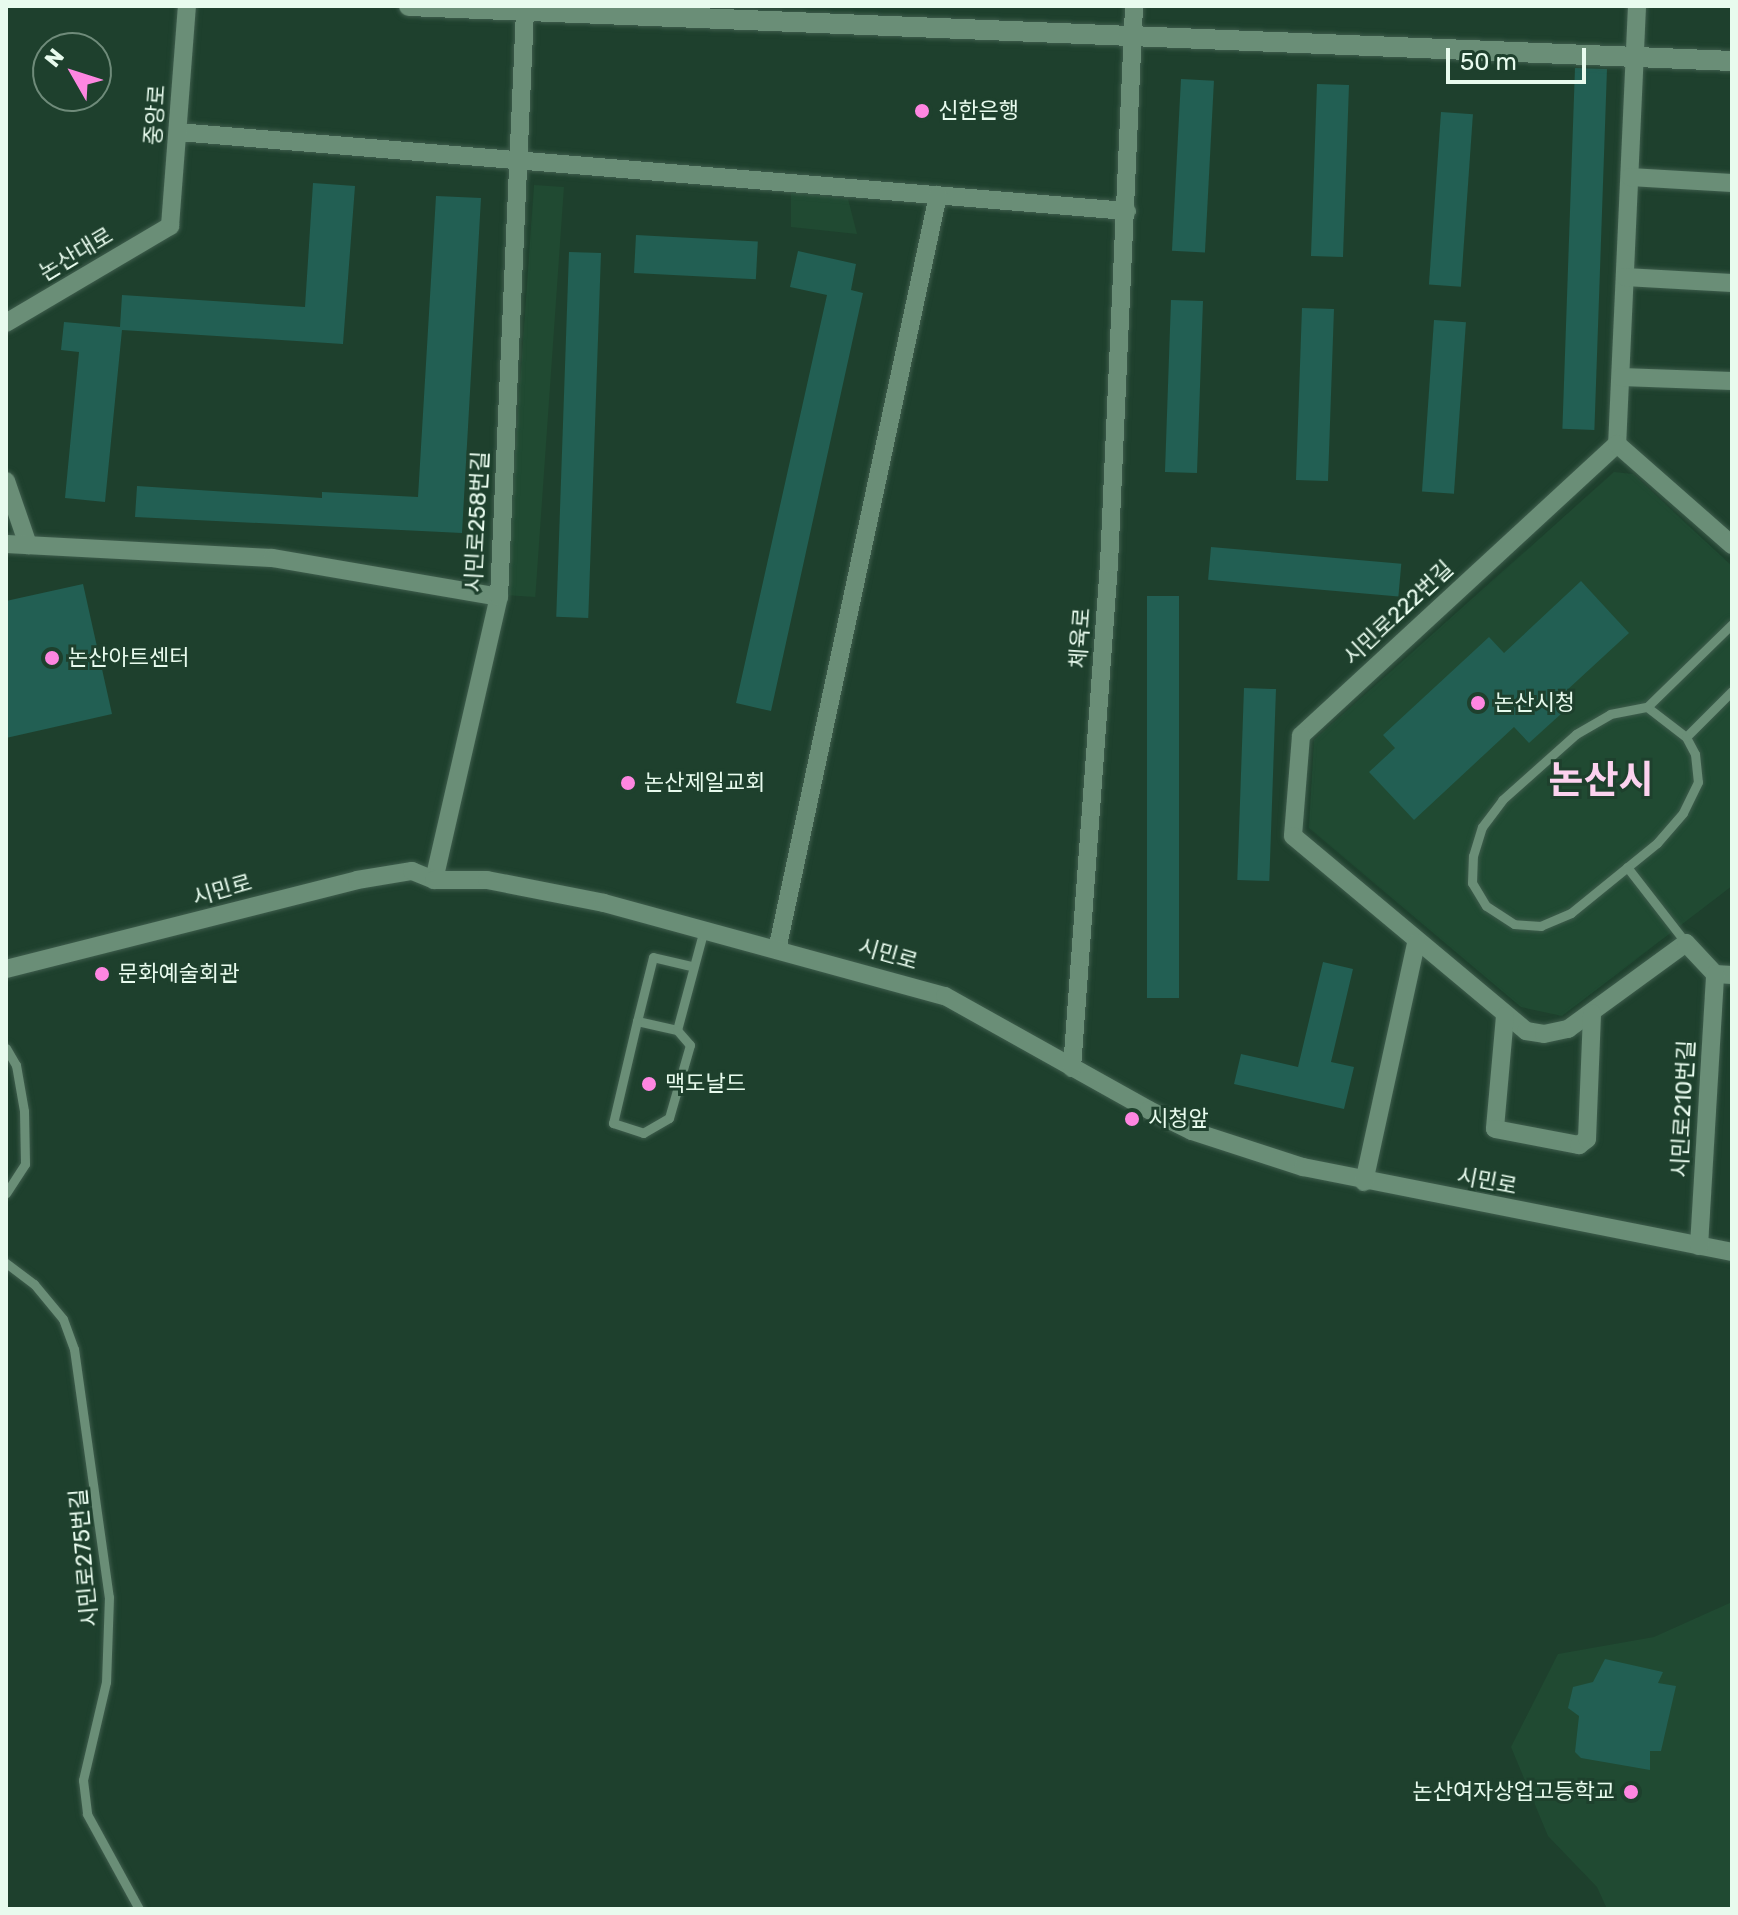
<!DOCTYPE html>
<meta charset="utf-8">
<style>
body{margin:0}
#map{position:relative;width:1738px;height:1915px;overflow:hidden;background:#1e402d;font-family:Rubik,"Noto Sans KR",sans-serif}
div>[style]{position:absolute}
.built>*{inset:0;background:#204a32;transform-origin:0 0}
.building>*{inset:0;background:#225f53;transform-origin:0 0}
.roads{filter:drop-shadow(0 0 2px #3f5d4d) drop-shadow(0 0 2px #3f5d4d)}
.service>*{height:9px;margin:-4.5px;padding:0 4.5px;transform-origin:4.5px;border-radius:4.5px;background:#6a8e77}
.minor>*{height:18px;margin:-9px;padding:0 9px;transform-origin:9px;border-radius:9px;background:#6a8e77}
.tertiary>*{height:20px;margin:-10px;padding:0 10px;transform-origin:10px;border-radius:10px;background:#6a8e77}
.dots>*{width:22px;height:22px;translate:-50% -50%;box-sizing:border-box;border:4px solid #1e402d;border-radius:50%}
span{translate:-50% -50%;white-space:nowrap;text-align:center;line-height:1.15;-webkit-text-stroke:6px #1e402d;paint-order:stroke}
.poi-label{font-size:22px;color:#e8fbee}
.left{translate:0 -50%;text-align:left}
.right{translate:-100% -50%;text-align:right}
.street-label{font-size:22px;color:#e8fbee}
.town-label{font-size:38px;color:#fcd2ef;font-weight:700}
.frame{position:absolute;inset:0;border:8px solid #e8fbee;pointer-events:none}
.north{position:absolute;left:32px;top:32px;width:80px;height:80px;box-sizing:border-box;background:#1e402d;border:2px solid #6f8b7a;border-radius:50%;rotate:309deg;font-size:22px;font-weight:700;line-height:32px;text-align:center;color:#e8fbee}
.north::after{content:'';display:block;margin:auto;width:28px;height:36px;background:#fe86e1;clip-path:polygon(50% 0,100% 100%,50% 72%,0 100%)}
.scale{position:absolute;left:1446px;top:48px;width:140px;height:36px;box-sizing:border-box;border:4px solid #e8fbee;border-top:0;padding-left:10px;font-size:24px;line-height:28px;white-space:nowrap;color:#e8fbee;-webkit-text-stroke:6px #1e402d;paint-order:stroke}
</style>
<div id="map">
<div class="built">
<i style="left:534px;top:185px;width:30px;height:411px;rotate:4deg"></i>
<i style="clip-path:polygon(791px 192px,848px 199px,857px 234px,791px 227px)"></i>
<i style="clip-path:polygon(1614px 472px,1633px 474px,1732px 566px,1732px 886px,1562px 1016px,1521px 1007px,1309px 828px,1314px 740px)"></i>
<i style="clip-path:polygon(1732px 1602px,1732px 1909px,1607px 1909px,1597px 1887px,1548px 1836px,1511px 1747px,1558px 1654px,1654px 1637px)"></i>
</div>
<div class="building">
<i style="left:1575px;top:68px;width:32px;height:361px;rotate:2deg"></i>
<i style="left:1181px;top:79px;width:33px;height:172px;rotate:3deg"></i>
<i style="left:1317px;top:84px;width:32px;height:172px;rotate:2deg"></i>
<i style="left:1441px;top:112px;width:32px;height:173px;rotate:4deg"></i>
<i style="clip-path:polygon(313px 183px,355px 186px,343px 344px,122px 330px,105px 502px,65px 498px,79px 352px,61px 350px,64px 322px,120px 327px,122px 295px,305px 307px)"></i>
<i style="clip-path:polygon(436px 196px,481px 198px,462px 533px,135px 517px,137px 486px,322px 498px,322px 492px,418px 497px)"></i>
<i style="left:636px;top:235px;width:122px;height:38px;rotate:3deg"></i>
<i style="clip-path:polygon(798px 251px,856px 264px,851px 290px,863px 293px,771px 711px,736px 703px,827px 295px,790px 287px)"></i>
<i style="left:569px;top:252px;width:32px;height:365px;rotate:2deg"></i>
<i style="left:1171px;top:300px;width:32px;height:172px;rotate:2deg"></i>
<i style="left:1302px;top:308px;width:32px;height:172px;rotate:2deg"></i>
<i style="left:1434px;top:320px;width:32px;height:172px;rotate:4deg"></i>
<i style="left:1211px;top:547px;width:191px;height:33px;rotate:5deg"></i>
<i style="clip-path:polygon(1581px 581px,1629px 633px,1553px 703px,1562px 713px,1529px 743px,1514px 727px,1414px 820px,1369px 772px,1395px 748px,1383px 735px,1489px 637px,1504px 653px)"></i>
<i style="clip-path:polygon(83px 584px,112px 714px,6px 738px,6px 601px)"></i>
<i style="left:1147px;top:596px;width:32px;height:402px"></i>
<i style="left:1244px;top:688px;width:32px;height:192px;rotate:2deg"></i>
<i style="clip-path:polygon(1323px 962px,1353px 969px,1331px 1062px,1354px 1067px,1344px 1109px,1234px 1084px,1241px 1054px,1298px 1067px)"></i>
<i style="clip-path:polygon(1605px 1659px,1663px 1672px,1658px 1683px,1676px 1686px,1661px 1751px,1650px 1751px,1650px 1770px,1581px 1758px,1575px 1752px,1579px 1716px,1568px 1708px,1573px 1687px,1593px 1682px)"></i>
</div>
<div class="roads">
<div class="service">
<i style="left:1647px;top:707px;width:49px;rotate:37.6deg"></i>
<i style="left:1686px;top:737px;width:19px;rotate:62deg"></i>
<i style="left:1695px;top:754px;width:28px;rotate:84deg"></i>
<i style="left:1698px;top:782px;width:34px;rotate:116deg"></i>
<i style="left:1683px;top:813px;width:40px;rotate:131deg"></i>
<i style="left:1657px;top:843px;width:111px;rotate:140.9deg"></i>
<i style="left:1571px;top:913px;width:33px;rotate:157deg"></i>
<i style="left:1541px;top:926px;width:27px;rotate:-176deg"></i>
<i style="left:1514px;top:924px;width:33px;rotate:-147deg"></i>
<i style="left:1486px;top:906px;width:27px;rotate:-121deg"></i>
<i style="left:1472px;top:883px;width:27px;rotate:-88deg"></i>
<i style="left:1473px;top:856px;width:30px;rotate:-73deg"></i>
<i style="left:1482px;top:827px;width:34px;rotate:-53deg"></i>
<i style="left:1502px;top:800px;width:99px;rotate:-41.7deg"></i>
<i style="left:1576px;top:734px;width:39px;rotate:-30deg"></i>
<i style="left:1610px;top:714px;width:38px;rotate:-11deg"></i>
<i style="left:1647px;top:707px;width:119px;rotate:-44.3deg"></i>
<i style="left:1686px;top:737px;width:65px;rotate:-45deg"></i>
<i style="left:1627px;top:867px;width:96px;rotate:52.2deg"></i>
<i style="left:691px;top:966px;width:39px;rotate:-167deg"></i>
<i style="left:653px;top:957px;width:66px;rotate:104deg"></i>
<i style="left:637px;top:1021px;width:41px;rotate:12.7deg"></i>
<i style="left:677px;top:1030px;width:100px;rotate:-75deg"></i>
<i style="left:637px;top:1021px;width:105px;rotate:103.2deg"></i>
<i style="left:613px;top:1123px;width:32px;rotate:18deg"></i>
<i style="left:643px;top:1133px;width:30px;rotate:-30deg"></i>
<i style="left:669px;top:1118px;width:76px;rotate:-74deg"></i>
<i style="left:690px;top:1045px;width:20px;rotate:-131deg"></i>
<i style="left:6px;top:1048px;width:20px;rotate:60deg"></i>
<i style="left:16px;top:1065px;width:47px;rotate:80.1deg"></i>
<i style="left:24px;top:1111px;width:53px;rotate:88.9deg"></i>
<i style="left:25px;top:1164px;width:35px;rotate:123deg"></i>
<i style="left:6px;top:1263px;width:35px;rotate:37deg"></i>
<i style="left:34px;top:1284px;width:45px;rotate:50.4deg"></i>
<i style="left:63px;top:1319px;width:32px;rotate:70deg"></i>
<i style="left:74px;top:1349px;width:250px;rotate:82deg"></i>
<i style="left:109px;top:1597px;width:85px;rotate:92deg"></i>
<i style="left:106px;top:1682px;width:101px;rotate:103.2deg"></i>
<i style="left:83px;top:1780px;width:34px;rotate:83deg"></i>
<i style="left:87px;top:1814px;width:108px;rotate:61.3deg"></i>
</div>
<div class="minor">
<i style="left:1637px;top:6px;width:438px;rotate:92.6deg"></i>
<i style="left:1617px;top:444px;width:430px;rotate:137.3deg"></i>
<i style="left:1301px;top:736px;width:100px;rotate:94.6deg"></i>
<i style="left:1293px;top:836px;width:304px;rotate:39.9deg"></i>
<i style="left:1526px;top:1031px;width:18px;rotate:9deg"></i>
<i style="left:1544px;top:1034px;width:25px;rotate:-12deg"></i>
<i style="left:1568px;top:1029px;width:146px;rotate:-36.1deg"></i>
<i style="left:1686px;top:943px;width:42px;rotate:46.9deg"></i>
<i style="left:1715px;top:974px;width:17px;rotate:3deg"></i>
<i style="left:178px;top:132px;width:952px;rotate:4.76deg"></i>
<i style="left:1630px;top:177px;width:102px;rotate:3.4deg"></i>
<i style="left:1625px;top:277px;width:107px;rotate:3.2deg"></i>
<i style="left:6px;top:323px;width:191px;rotate:-30.6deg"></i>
<i style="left:170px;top:226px;width:221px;rotate:-85.6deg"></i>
<i style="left:1621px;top:377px;width:111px;rotate:2.1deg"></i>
<i style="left:1617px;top:444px;width:153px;rotate:41.3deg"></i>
<i style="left:6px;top:481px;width:68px;rotate:71deg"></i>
<i style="left:6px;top:544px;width:266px;rotate:3deg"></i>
<i style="left:272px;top:558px;width:230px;rotate:9.7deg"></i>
<i style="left:434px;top:880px;width:290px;rotate:-77.1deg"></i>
<i style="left:499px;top:597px;width:586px;rotate:-87.46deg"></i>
<i style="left:777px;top:950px;width:772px;rotate:-77.96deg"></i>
<i style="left:6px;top:969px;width:362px;rotate:-14.2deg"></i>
<i style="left:357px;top:880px;width:56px;rotate:-9.3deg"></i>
<i style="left:412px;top:871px;width:24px;rotate:22deg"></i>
<i style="left:434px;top:880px;width:53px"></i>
<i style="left:487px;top:880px;width:119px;rotate:11.1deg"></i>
<i style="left:604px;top:903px;width:353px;rotate:15.3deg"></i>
<i style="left:945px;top:996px;width:234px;rotate:29.2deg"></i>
<i style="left:1149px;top:1110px;width:48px;rotate:26deg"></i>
<i style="left:1192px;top:1131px;width:117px;rotate:18deg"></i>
<i style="left:1303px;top:1167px;width:437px;rotate:11.2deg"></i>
<i style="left:1505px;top:1016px;width:113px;rotate:95.1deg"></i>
<i style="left:1495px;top:1129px;width:86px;rotate:10.8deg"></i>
<i style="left:1579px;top:1145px;width:10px;rotate:-37deg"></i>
<i style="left:1587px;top:1139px;width:126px;rotate:-87.7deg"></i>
<i style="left:1072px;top:1068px;width:505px;rotate:-85.8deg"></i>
<i style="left:1109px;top:564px;width:559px;rotate:-87.43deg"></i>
<i style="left:1364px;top:1182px;width:245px;rotate:-77.7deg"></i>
<i style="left:1699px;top:1246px;width:272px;rotate:-86.6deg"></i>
</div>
<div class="tertiary">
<i style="left:409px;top:6px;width:1324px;rotate:2.38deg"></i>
</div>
</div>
<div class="dots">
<i style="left:922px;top:111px;background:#fe86e1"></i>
<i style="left:52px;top:658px;background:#fe86e1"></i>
<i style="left:1478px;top:703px;background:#fe86e1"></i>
<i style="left:628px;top:783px;background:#fe86e1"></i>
<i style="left:102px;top:974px;background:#fe86e1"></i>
<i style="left:649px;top:1084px;background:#fe86e1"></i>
<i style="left:1132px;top:1119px;background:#fe86e1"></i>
<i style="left:1631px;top:1792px;background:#fe86e1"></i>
</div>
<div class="poi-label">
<span class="left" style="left:938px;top:111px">신한은행</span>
<span class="left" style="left:68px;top:658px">논산아트센터</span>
<span class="left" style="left:1494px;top:703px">논산시청</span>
<span class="left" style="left:644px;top:783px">논산제일교회</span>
<span class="left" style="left:118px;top:974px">문화예술회관</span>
<span class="left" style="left:665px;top:1084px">맥도날드</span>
<span class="left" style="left:1148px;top:1119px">시청앞</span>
<span class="right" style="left:1615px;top:1792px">논산여자상업고등학교</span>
</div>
<div class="street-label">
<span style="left:155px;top:115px;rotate:-86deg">중앙로</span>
<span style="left:76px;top:254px;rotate:-31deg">논산대로</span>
<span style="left:477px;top:522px;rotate:-87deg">시민로258번길</span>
<span style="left:1398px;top:613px;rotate:-43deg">시민로222번길</span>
<span style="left:1080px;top:638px;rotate:-86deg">체육로</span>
<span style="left:222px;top:890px;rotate:-16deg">시민로</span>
<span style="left:888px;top:954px;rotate:16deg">시민로</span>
<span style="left:1683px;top:1109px;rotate:-87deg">시민로210번길</span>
<span style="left:1487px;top:1181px;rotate:11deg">시민로</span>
<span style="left:84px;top:1558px;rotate:-95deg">시민로275번길</span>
</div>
<div class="town-label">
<span style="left:1601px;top:781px">논산시</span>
</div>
<div class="frame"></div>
<div class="north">N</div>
<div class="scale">50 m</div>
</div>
